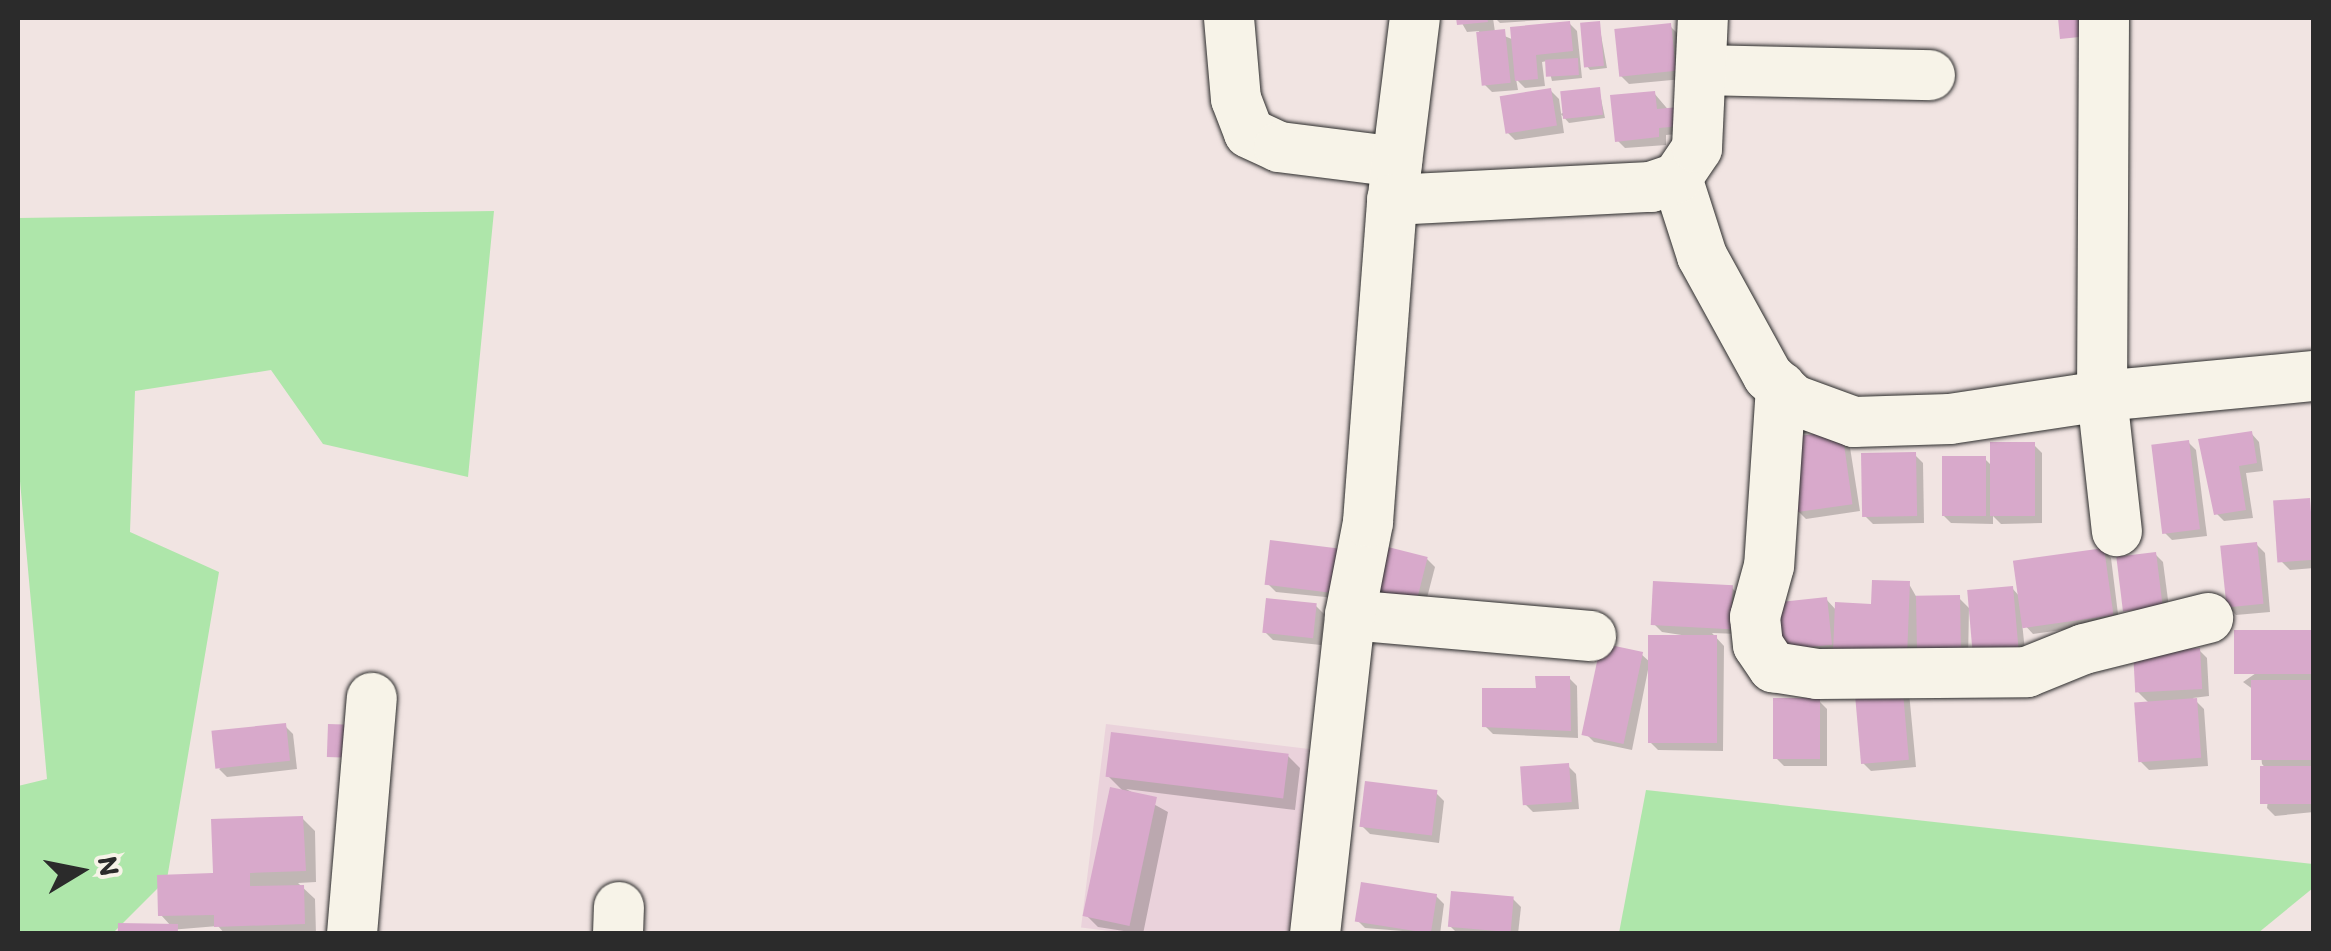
<!DOCTYPE html>
<html>
<head>
<meta charset="utf-8">
<style>
	body { margin:0 }
	#map { position:relative; width:2331px; height:951px; overflow:hidden; background:#f1e4e2; font-family:Itim,sans-serif }
	div>[style] { position:absolute }
	.built>* { inset:0; background:#ead2db; transform-origin:0 0 }
	.green>* { inset:0; background:#aee6aa }
	.shadow>* { inset:0; background:#0003 }
	.building>* { inset:0; background:#d8a9cb; transform-origin:0 0 }
	.roads { filter:drop-shadow(0 0 2px #2b2b2b) drop-shadow(0 0 2px #2b2b2b) }
	.minor>* { height:50px; margin:-25px; padding:0 25px; transform-origin:25px; border-radius:25px; background:#f7f3e8 }
	span { translate:-50% -50%; white-space:nowrap; text-align:center; line-height:1.15; -webkit-text-stroke:9px #f7f3e8; paint-order:stroke }
	.frame { position:absolute; inset:0; border:20px solid #2b2b2b; pointer-events:none }
	.north { position:absolute; left:30px; top:821px; width:100px; height:100px; -webkit-text-stroke:8px #f7f3e8; paint-order:stroke; rotate:80deg; font-size:28px; font-weight:700; line-height:40px; text-align:center; color:#2b2b2b }
	.north::after { content:''; display:block; margin:auto; width:35px; height:45px; background:#2b2b2b; clip-path:polygon(50% 0,100% 100%,50% 72%,0 100%) }
</style>
</head>
<body>
<div id="map">
	<div class="built">
		<div style="left:1106px;top:724px;width:211px;height:205px;rotate:7deg"></div>
	</div>
	<div class="green">
		<div style="clip-path:polygon(494px 211px,468px 477px,323px 444px,271px 370px,135px 391px,130px 532px,219px 572px,167px 879px,113px 933px,18px 933px,18px 786px,47px 779px,18px 459px,18px 218px)"></div>
		<div style="clip-path:polygon(1646px 790px,2313px 864px,2313px 888px,2258px 933px,1619px 933px)"></div>
	</div>
	<div class="shadow">
		<div style="clip-path:polygon(1459px 18px,1493px 18px,1495px 32px,1514px 40px,1569px 23px,1577px 31px,1582px 78px,1552px 81px,1547px 61px,1542px 62px,1545px 86px,1525px 88px,1516px 79px,1518px 90px,1492px 92px,1484px 84px,1479px 31px,1467px 32px)"></div>
		<div style="clip-path:polygon(1495px 18px,1570px 18px,1500px 23px)"></div>
		<div style="clip-path:polygon(1599px 24px,1607px 68px,1590px 70px,1587px 66px)"></div>
		<div style="clip-path:polygon(1670px 26px,1678px 34px,1683px 79px,1629px 84px,1621px 76px)"></div>
		<div style="clip-path:polygon(1599px 89px,1605px 118px,1569px 123px,1561px 114px)"></div>
		<div style="clip-path:polygon(1551px 91px,1559px 99px,1564px 133px,1515px 140px,1507px 132px)"></div>
		<div style="clip-path:polygon(1654px 93px,1688px 133px,1666px 135px,1666px 145px,1625px 148px,1617px 140px)"></div>
		<div style="clip-path:polygon(2251px 433px,2259px 442px,2263px 471px,2246px 473px,2253px 518px,2224px 521px,2216px 513px)"></div>
		<div style="clip-path:polygon(1786px 441px,1849px 441px,1860px 511px,1806px 519px,1798px 511px)"></div>
		<div style="clip-path:polygon(2188px 442px,2196px 450px,2207px 536px,2172px 540px,2164px 532px)"></div>
		<div style="clip-path:polygon(2034px 445px,2042px 453px,2042px 523px,2001px 524px,1993px 516px,1993px 524px,1951px 523px,1943px 515px,1985px 459px,1992px 466px)"></div>
		<div style="clip-path:polygon(1915px 455px,1923px 463px,1924px 523px,1873px 524px,1865px 516px)"></div>
		<div style="clip-path:polygon(2309px 500px,2314px 568px,2290px 570px,2282px 562px)"></div>
		<div style="clip-path:polygon(1272px 543px,1345px 599px,1276px 592px,1268px 584px)"></div>
		<div style="clip-path:polygon(2257px 545px,2265px 553px,2270px 612px,2236px 615px,2228px 607px)"></div>
		<div style="clip-path:polygon(2103px 550px,2111px 558px,2119px 622px,2033px 634px,2022px 622px,2026px 661px,1984px 665px,2012px 588px,2021px 598px)"></div>
		<div style="clip-path:polygon(2155px 554px,2163px 562px,2170px 615px,2134px 620px)"></div>
		<div style="clip-path:polygon(1427px 559px,1435px 567px,1421px 621px,1380px 611px)"></div>
		<div style="clip-path:polygon(1909px 584px,1917px 598px,1959px 598px,1969px 608px,1968px 661px,1919px 638px,1914px 664px,1790px 658px,1826px 599px,1837px 611px,1873px 606px)"></div>
		<div style="clip-path:polygon(1732px 588px,1740px 596px,1738px 634px,1712px 633px,1724px 646px,1723px 751px,1658px 750px,1650px 742px,1648px 670px,1632px 750px,1594px 742px,1586px 734px,1641px 654px,1651px 663px,1701px 638px,1662px 632px,1654px 624px)"></div>
		<div style="clip-path:polygon(1316px 606px,1324px 614px,1321px 645px,1273px 640px,1265px 632px)"></div>
		<div style="clip-path:polygon(2314px 633px,2314px 812px,2275px 816px,2267px 808px,2271px 774px,2262px 764px,2254px 690px,2243px 682px)"></div>
		<div style="clip-path:polygon(2199px 650px,2207px 658px,2209px 696px,2193px 698px,2204px 709px,2208px 766px,2149px 770px,2141px 762px,2150px 704px,2138px 692px)"></div>
		<div style="clip-path:polygon(1569px 678px,1577px 686px,1578px 738px,1493px 734px,1485px 726px)"></div>
		<div style="clip-path:polygon(1856px 688px,1909px 692px,1916px 767px,1871px 771px,1863px 763px)"></div>
		<div style="clip-path:polygon(1819px 701px,1827px 709px,1827px 766px,1784px 766px,1776px 758px)"></div>
		<div style="clip-path:polygon(285px 726px,293px 734px,297px 769px,227px 777px,219px 769px)"></div>
		<div style="clip-path:polygon(1288px 756px,1300px 768px,1295px 810px,1126px 789px,1168px 812px,1143px 934px,1098px 927px,1086px 915px,1125px 793px,1108px 776px)"></div>
		<div style="clip-path:polygon(1568px 766px,1576px 774px,1579px 809px,1533px 812px,1525px 804px)"></div>
		<div style="clip-path:polygon(1436px 793px,1444px 801px,1439px 843px,1370px 834px,1362px 826px)"></div>
		<div style="clip-path:polygon(302px 818px,315px 831px,316px 882px,298px 883px,315px 899px,316px 934px,225px 934px,218px 926px,121px 934px,171px 926px,161px 915px)"></div>
		<div style="clip-path:polygon(1436px 896px,1444px 904px,1440px 934px,1365px 928px,1357px 920px)"></div>
		<div style="clip-path:polygon(1513px 899px,1521px 907px,1518px 934px,1458px 934px,1450px 926px)"></div>
	</div>
	<div class="building">
		<div style="clip-path:polygon(1456px 18px,1487px 18px,1488px 22px,1457px 25px)"></div>
		<div style="clip-path:polygon(2058px 18px,2088px 18px,2089px 36px,2060px 39px)"></div>
		<div style="clip-path:polygon(1570px 21px,1573px 51px,1536px 55px,1538px 79px,1515px 81px,1510px 27px)"></div>
		<div style="left:1600px;top:21px;width:45px;height:20px;rotate:85deg"></div>
		<div style="left:1671px;top:23px;width:48px;height:57px;rotate:84deg"></div>
		<div style="left:1505px;top:29px;width:54px;height:29px;rotate:84deg"></div>
		<div style="left:1578px;top:58px;width:17px;height:33px;rotate:87deg"></div>
		<div style="left:1600px;top:87px;width:28px;height:40px;rotate:84deg"></div>
		<div style="left:1551px;top:88px;width:38px;height:52px;rotate:81deg"></div>
		<div style="clip-path:polygon(1655px 91px,1657px 109px,1679px 107px,1681px 126px,1659px 128px,1659px 137px,1615px 142px,1610px 95px)"></div>
		<div style="left:1842px;top:430px;width:75px;height:59px;rotate:82deg"></div>
		<div style="clip-path:polygon(2252px 431px,2257px 463px,2239px 466px,2246px 510px,2214px 515px,2198px 439px)"></div>
		<div style="left:2189px;top:440px;width:90px;height:38px;rotate:83deg"></div>
		<div style="left:2035px;top:442px;width:74px;height:45px;rotate:90deg"></div>
		<div style="left:1916px;top:452px;width:64px;height:55px;rotate:89deg"></div>
		<div style="left:1942px;top:456px;width:44px;height:60px"></div>
		<div style="left:2310px;top:498px;width:62px;height:37px;rotate:86deg"></div>
		<div style="left:1270px;top:540px;width:73px;height:45px;rotate:7deg"></div>
		<div style="left:2257px;top:542px;width:62px;height:37px;rotate:84deg"></div>
		<div style="left:1384px;top:546px;width:45px;height:60px;rotate:14deg"></div>
		<div style="left:2104px;top:548px;width:68px;height:92px;rotate:82deg"></div>
		<div style="left:2156px;top:552px;width:55px;height:40px;rotate:83deg"></div>
		<div style="clip-path:polygon(1872px 580px,1910px 581px,1907px 657px,1833px 654px,1835px 602px,1871px 604px)"></div>
		<div style="left:1653px;top:581px;width:80px;height:44px;rotate:3deg"></div>
		<div style="left:2013px;top:586px;width:68px;height:46px;rotate:85deg"></div>
		<div style="left:1960px;top:595px;width:59px;height:44px;rotate:89deg"></div>
		<div style="left:1827px;top:597px;width:48px;height:53px;rotate:84deg"></div>
		<div style="left:1266px;top:598px;width:51px;height:35px;rotate:6deg"></div>
		<div style="left:2314px;top:630px;width:44px;height:80px;rotate:90deg"></div>
		<div style="left:1648px;top:635px;width:69px;height:108px"></div>
		<div style="left:1601px;top:643px;width:43px;height:94px;rotate:12deg"></div>
		<div style="left:2200px;top:648px;width:41px;height:67px;rotate:87deg"></div>
		<div style="clip-path:polygon(1535px 676px,1570px 676px,1571px 731px,1482px 727px,1482px 688px,1536px 688px)"></div>
		<div style="left:2314px;top:680px;width:80px;height:63px;rotate:90deg"></div>
		<div style="left:1902px;top:681px;width:79px;height:48px;rotate:85deg"></div>
		<div style="left:1773px;top:698px;width:47px;height:61px"></div>
		<div style="left:2197px;top:698px;width:60px;height:63px;rotate:86deg"></div>
		<div style="left:286px;top:723px;width:38px;height:75px;rotate:84deg"></div>
		<div style="left:328px;top:724px;width:38px;height:33px;rotate:2deg"></div>
		<div style="left:1111px;top:732px;width:179px;height:45px;rotate:7deg"></div>
		<div style="left:1569px;top:763px;width:39px;height:49px;rotate:86deg"></div>
		<div style="left:2314px;top:766px;width:38px;height:54px;rotate:90deg"></div>
		<div style="left:1365px;top:781px;width:73px;height:46px;rotate:7deg"></div>
		<div style="left:1110px;top:787px;width:48px;height:132px;rotate:12deg"></div>
		<div style="clip-path:polygon(303px 816px,306px 871px,250px 873px,250px 886px,304px 885px,305px 924px,214px 927px,214px 915px,158px 916px,157px 875px,213px 873px,211px 819px)"></div>
		<div style="left:1361px;top:882px;width:77px;height:40px;rotate:9deg"></div>
		<div style="left:1451px;top:891px;width:63px;height:36px;rotate:5deg"></div>
		<div style="left:118px;top:923px;width:60px;height:11px;rotate:1deg"></div>
	</div>
	<div class="roads">
		<div class="minor">
			<div style="left:1229px;top:18px;width:81px;rotate:85.1deg"></div>
			<div style="left:1236px;top:99px;width:36px;rotate:69deg"></div>
			<div style="left:1249px;top:133px;width:33px;rotate:25deg"></div>
			<div style="left:1279px;top:147px;width:119px;rotate:7.2deg"></div>
			<div style="left:2104px;top:18px;width:378px;rotate:90.3deg"></div>
			<div style="left:2102px;top:396px;width:136px;rotate:83.7deg"></div>
			<div style="left:1703px;top:70px;width:227px;rotate:1.3deg"></div>
			<div style="left:1677px;top:178px;width:82px;rotate:72.2deg"></div>
			<div style="left:1702px;top:256px;width:137px;rotate:61.2deg"></div>
			<div style="left:1768px;top:376px;width:35px;rotate:43deg"></div>
			<div style="left:1794px;top:400px;width:64px;rotate:20.1deg"></div>
			<div style="left:1854px;top:422px;width:96px;rotate:-1.8deg"></div>
			<div style="left:1950px;top:419px;width:154px;rotate:-8.6deg"></div>
			<div style="left:2102px;top:396px;width:213px;rotate:-5.4deg"></div>
			<div style="left:1393px;top:196px;width:179px;rotate:-83deg"></div>
			<div style="left:1781px;top:387px;width:179px;rotate:93.8deg"></div>
			<div style="left:1769px;top:566px;width:53px;rotate:105.4deg"></div>
			<div style="left:1755px;top:617px;width:28px;rotate:84deg"></div>
			<div style="left:1758px;top:645px;width:27px;rotate:56deg"></div>
			<div style="left:1773px;top:667px;width:45px;rotate:9deg"></div>
			<div style="left:1817px;top:674px;width:210px;rotate:-0.5deg"></div>
			<div style="left:2027px;top:672px;width:61px;rotate:-22deg"></div>
			<div style="left:2084px;top:649px;width:128px;rotate:-14deg"></div>
			<div style="left:1350px;top:615px;width:242px;rotate:5deg"></div>
			<div style="left:352px;top:934px;width:237px;rotate:-85.2deg"></div>
			<div style="left:618px;top:934px;width:27px;rotate:-88deg"></div>
			<div style="left:1315px;top:934px;width:321px;rotate:-83.7deg"></div>
			<div style="left:1350px;top:615px;width:95px;rotate:-79deg"></div>
			<div style="left:1368px;top:522px;width:323px;rotate:-85.7deg"></div>
			<div style="left:1392px;top:200px;width:259px;rotate:-2.9deg"></div>
			<div style="left:1651px;top:187px;width:28px;rotate:-19deg"></div>
			<div style="left:1677px;top:178px;width:36px;rotate:-56deg"></div>
			<div style="left:1697px;top:148px;width:130px;rotate:-87.4deg"></div>
		</div>
	</div>
	<div class="frame"></div>
	<div class="north">N</div>
</div>
</body>
</html>
